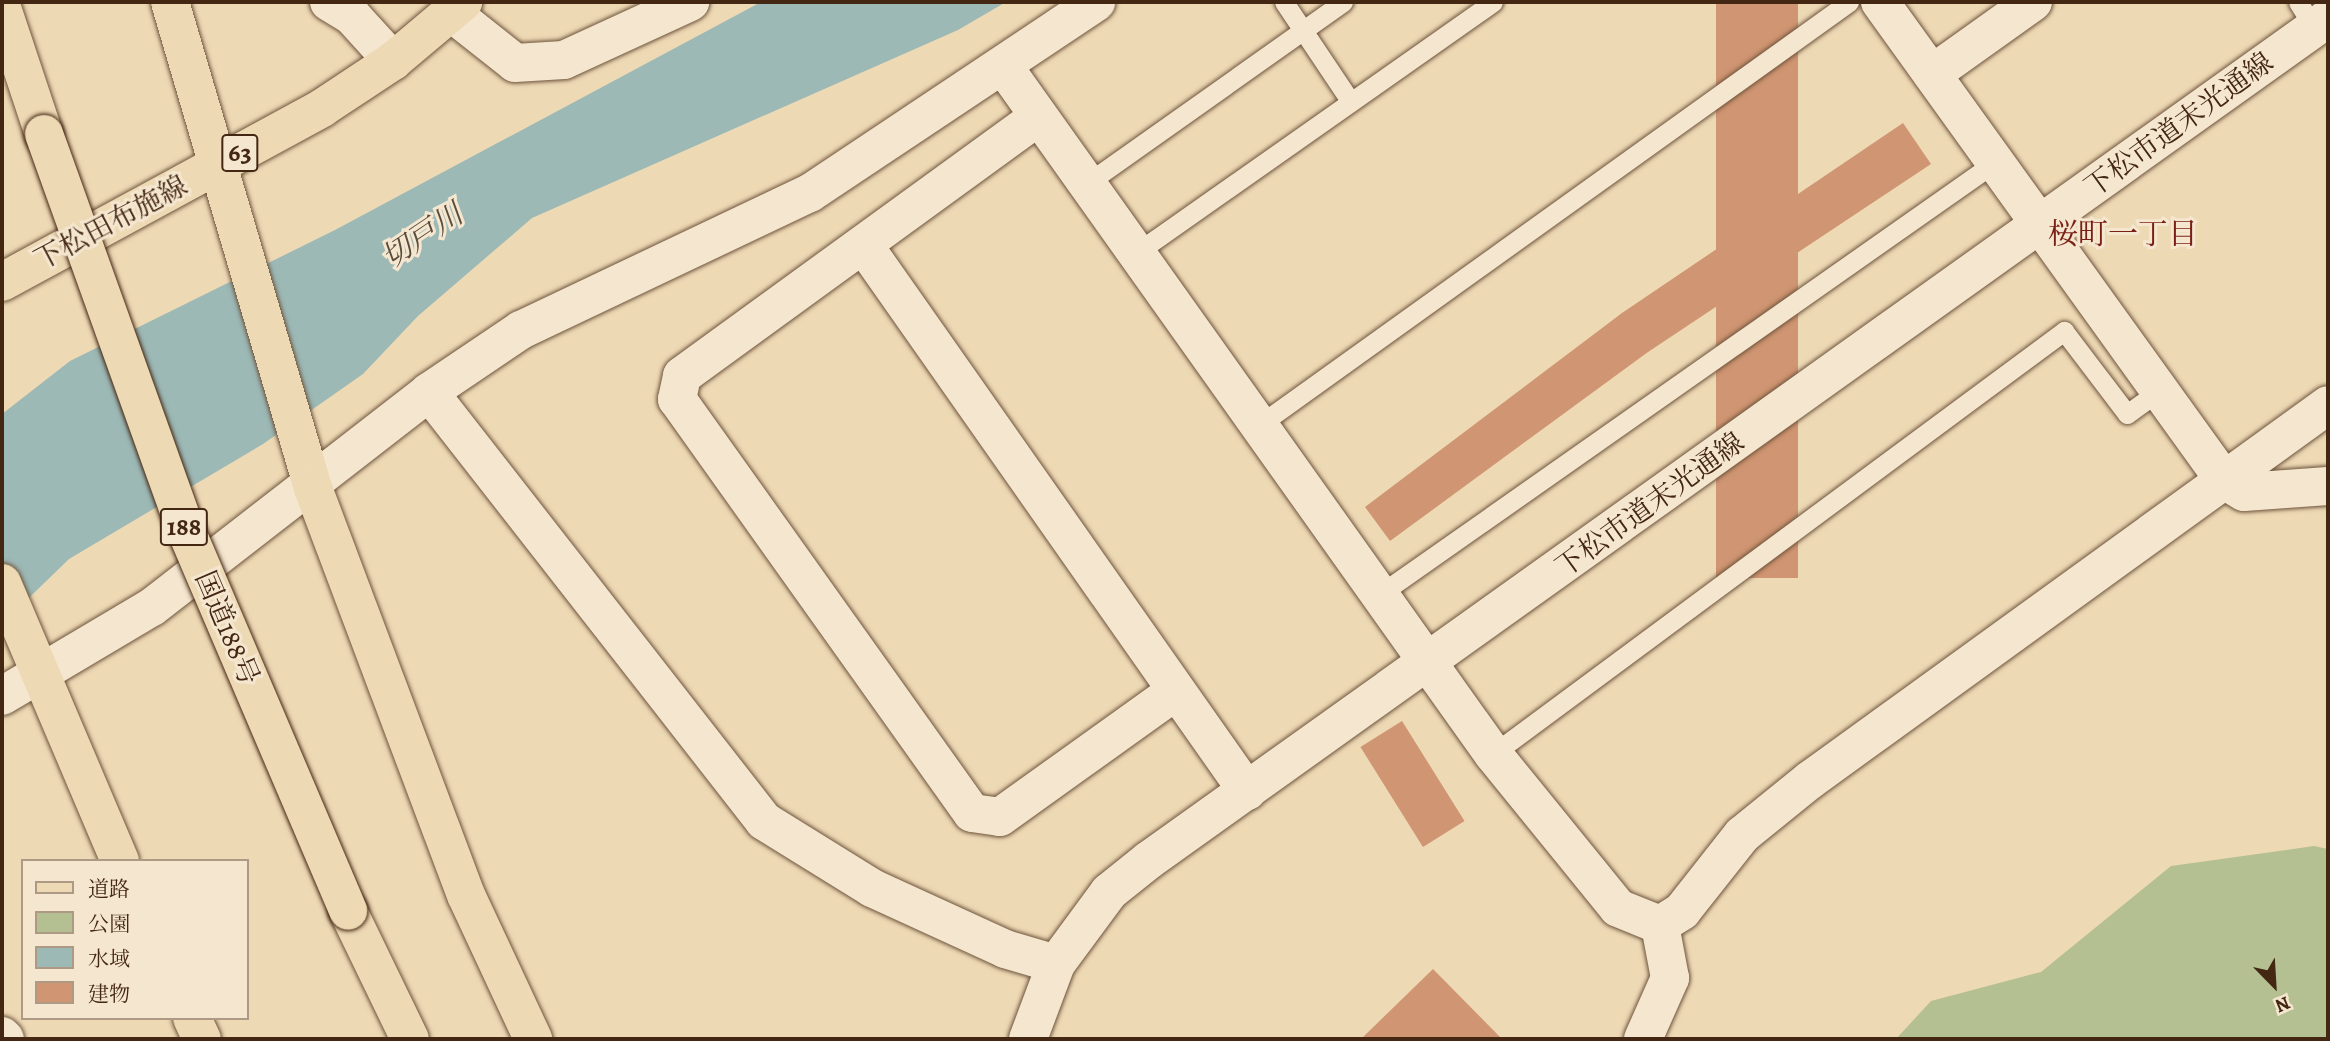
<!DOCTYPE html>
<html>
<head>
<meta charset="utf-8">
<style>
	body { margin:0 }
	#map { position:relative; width:2330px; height:1041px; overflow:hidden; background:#eed9b5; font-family:Alegreya,"Noto Serif JP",serif }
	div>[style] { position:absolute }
	.green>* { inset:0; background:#b4c091 }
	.water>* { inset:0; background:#9cb9b6 }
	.building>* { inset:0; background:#d09572; transform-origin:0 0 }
	.roads { filter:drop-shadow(0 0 2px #6e543c) drop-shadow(0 0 2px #6e543c) }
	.service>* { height:19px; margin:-9.5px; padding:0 9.5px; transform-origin:9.5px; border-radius:9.5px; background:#f4e6cf }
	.minor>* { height:38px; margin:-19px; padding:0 19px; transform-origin:19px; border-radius:19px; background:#f4e6cf }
	.tertiary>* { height:38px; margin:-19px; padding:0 19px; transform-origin:19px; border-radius:19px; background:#f4e6cf }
	.primary>* { height:38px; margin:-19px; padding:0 19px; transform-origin:19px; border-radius:19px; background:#eed9b5 }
	.trunk>* { height:38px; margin:-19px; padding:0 19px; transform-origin:19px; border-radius:19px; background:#eed9b5 }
	.bridges { filter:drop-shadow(0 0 2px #442713) drop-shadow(0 0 2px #442713) }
	.trunk-bridge>* { height:38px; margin:-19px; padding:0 19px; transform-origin:19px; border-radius:19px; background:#eed9b5 }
	span { translate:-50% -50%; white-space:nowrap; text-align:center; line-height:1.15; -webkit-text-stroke:6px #f4e6cf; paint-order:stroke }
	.shield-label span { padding:2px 5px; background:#f4e6cf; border:2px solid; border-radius:5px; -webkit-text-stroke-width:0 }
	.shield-label { font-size:26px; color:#442713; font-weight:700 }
	.street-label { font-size:28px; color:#442713 }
	.neighbourhood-label { font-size:30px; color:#7a1f14 }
	.water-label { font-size:30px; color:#5a4c3c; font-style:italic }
	.frame { position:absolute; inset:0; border:4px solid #442713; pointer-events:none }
	.legend { position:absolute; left:21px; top:859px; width:228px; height:161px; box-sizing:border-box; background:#f4e6cf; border:2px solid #ae9a84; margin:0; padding:9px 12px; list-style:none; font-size:21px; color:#442713 }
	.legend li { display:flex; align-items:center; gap:14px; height:35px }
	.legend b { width:35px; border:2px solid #ae9a84 }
	.north { position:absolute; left:2239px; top:950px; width:70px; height:70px; -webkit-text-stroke:5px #f4e6cf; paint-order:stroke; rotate:156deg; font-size:19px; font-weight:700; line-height:28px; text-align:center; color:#442713 }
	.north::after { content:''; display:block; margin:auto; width:24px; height:32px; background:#442713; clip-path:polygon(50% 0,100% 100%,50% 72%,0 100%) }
</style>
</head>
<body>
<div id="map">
	<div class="green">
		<div style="clip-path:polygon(2314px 846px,2328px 849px,2328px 1039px,1896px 1039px,1931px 1001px,2041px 972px,2171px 866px)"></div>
	</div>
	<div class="water">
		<div style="clip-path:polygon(761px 2px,1006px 2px,958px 30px,532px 218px,418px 316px,363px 374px,263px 444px,69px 559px,2px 624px,2px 414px,70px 361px,335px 230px)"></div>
	</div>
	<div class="building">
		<div style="left:1716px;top:2px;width:82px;height:576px"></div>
		<div style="clip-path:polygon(1903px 123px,1931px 164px,1648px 352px,1390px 541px,1365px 507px,1622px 313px)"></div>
		<div style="left:1402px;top:721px;width:118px;height:49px;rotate:58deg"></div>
		<div style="clip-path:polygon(1433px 969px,1502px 1039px,1361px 1039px)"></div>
	</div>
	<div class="roads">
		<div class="service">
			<div style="left:1284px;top:2px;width:120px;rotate:56.2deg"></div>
			<div style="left:2298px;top:2px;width:31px;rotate:58deg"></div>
			<div style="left:1086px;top:184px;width:315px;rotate:-35.3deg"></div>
			<div style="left:1136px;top:253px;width:436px;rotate:-35.1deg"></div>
			<div style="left:1259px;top:425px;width:726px;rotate:-35.64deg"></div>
			<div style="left:1380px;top:594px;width:750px;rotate:-35.07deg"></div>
			<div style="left:1493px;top:754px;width:711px;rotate:-36.53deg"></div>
			<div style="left:2064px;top:331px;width:104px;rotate:52.8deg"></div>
			<div style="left:2127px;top:414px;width:36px;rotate:-36deg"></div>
		</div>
		<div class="minor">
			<div style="left:329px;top:2px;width:27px;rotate:31deg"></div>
			<div style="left:352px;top:16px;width:61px;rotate:47.7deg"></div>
			<div style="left:1880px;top:2px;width:589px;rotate:54.26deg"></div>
			<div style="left:2224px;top:480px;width:23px;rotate:31deg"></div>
			<div style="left:2244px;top:492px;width:84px;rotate:-4.1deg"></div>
			<div style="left:452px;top:13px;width:80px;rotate:38.4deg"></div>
			<div style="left:515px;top:63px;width:49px;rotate:-3.5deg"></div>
			<div style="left:564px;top:60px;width:139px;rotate:-24.7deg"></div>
			<div style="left:1004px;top:67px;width:843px;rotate:54.56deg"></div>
			<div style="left:1493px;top:754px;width:198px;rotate:50.9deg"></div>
			<div style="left:1618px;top:908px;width:45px;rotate:22deg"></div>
			<div style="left:1932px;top:74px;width:124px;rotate:-35.5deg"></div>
			<div style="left:1038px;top:117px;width:440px;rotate:144deg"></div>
			<div style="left:682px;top:376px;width:24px;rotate:102deg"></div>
			<div style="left:677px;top:399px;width:508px;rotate:54.53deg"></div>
			<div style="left:972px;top:813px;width:28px;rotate:8deg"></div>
			<div style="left:1000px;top:817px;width:216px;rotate:-35.6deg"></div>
			<div style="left:865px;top:247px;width:665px;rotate:54.92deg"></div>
			<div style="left:429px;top:392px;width:544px;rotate:52.01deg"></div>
			<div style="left:764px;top:821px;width:127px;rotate:31.8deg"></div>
			<div style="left:872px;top:888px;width:146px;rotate:24.6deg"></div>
			<div style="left:1005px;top:949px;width:53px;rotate:16.4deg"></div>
			<div style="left:2px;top:696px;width:174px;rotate:-30.7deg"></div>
			<div style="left:152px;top:607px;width:351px;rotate:-37.8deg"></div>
			<div style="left:429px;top:392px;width:111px;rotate:-34deg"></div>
			<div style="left:521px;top:330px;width:320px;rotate:-25.4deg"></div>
			<div style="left:810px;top:193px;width:344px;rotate:-33.7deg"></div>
			<div style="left:1660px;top:925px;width:26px;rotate:-32deg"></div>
			<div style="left:1682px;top:911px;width:97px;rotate:-51.7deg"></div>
			<div style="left:1742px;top:835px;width:87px;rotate:-39deg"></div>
			<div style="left:1810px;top:780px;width:639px;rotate:-35.9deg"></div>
			<div style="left:1028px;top:1039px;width:80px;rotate:-69.5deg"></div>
			<div style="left:1056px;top:964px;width:89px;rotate:-53.6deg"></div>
			<div style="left:1109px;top:892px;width:51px;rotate:-38.7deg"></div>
			<div style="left:1149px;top:860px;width:1449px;rotate:-35.53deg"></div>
			<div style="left:1643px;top:1039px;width:67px;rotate:-66.1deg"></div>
			<div style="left:1670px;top:978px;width:54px;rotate:-100.7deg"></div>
		</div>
		<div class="tertiary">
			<div style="left:2px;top:1036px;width:4px;rotate:45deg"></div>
		</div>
		<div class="primary">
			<div style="left:2px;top:282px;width:364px;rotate:-28.5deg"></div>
			<div style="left:322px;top:108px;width:85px;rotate:-33.5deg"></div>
			<div style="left:393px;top:61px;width:92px;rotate:-40.1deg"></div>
		</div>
		<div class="trunk">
			<div style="left:170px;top:2px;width:507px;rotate:73.6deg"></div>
			<div style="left:313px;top:488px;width:435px;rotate:69.4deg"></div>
			<div style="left:466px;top:895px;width:159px;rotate:65deg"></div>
			<div style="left:2px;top:8px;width:133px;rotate:71.6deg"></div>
			<div style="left:2px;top:583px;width:302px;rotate:67deg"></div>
			<div style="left:348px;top:911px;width:142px;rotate:64.2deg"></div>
			<div style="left:192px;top:1018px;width:23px;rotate:65deg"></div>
		</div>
	</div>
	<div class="bridges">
		<div class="trunk-bridge">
			<div style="left:44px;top:134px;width:418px;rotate:70.3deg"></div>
			<div style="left:185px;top:528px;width:416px;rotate:66.9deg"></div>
		</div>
	</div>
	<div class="shield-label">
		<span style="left:240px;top:153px">63</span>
		<span style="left:184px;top:527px">188</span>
	</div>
	<div class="street-label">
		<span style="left:2179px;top:125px;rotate:-36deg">下松市道末光通線</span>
		<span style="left:111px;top:223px;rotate:-28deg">下松田布施線</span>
		<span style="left:1650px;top:505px;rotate:-36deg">下松市道末光通線</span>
		<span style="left:227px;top:628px;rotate:67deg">国道188号</span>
	</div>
	<div class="neighbourhood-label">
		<span style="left:2123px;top:234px">桜町一丁目</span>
	</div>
	<div class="water-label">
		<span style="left:422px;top:236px;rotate:-34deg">切戸川</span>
	</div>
	<div class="frame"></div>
	<ul class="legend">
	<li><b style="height:9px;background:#eed9b5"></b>道路</li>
	<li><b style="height:19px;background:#b4c091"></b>公園</li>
	<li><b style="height:19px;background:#9cb9b6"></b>水域</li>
	<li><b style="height:19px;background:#d09572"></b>建物</li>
	</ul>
	<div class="north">N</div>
</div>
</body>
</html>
